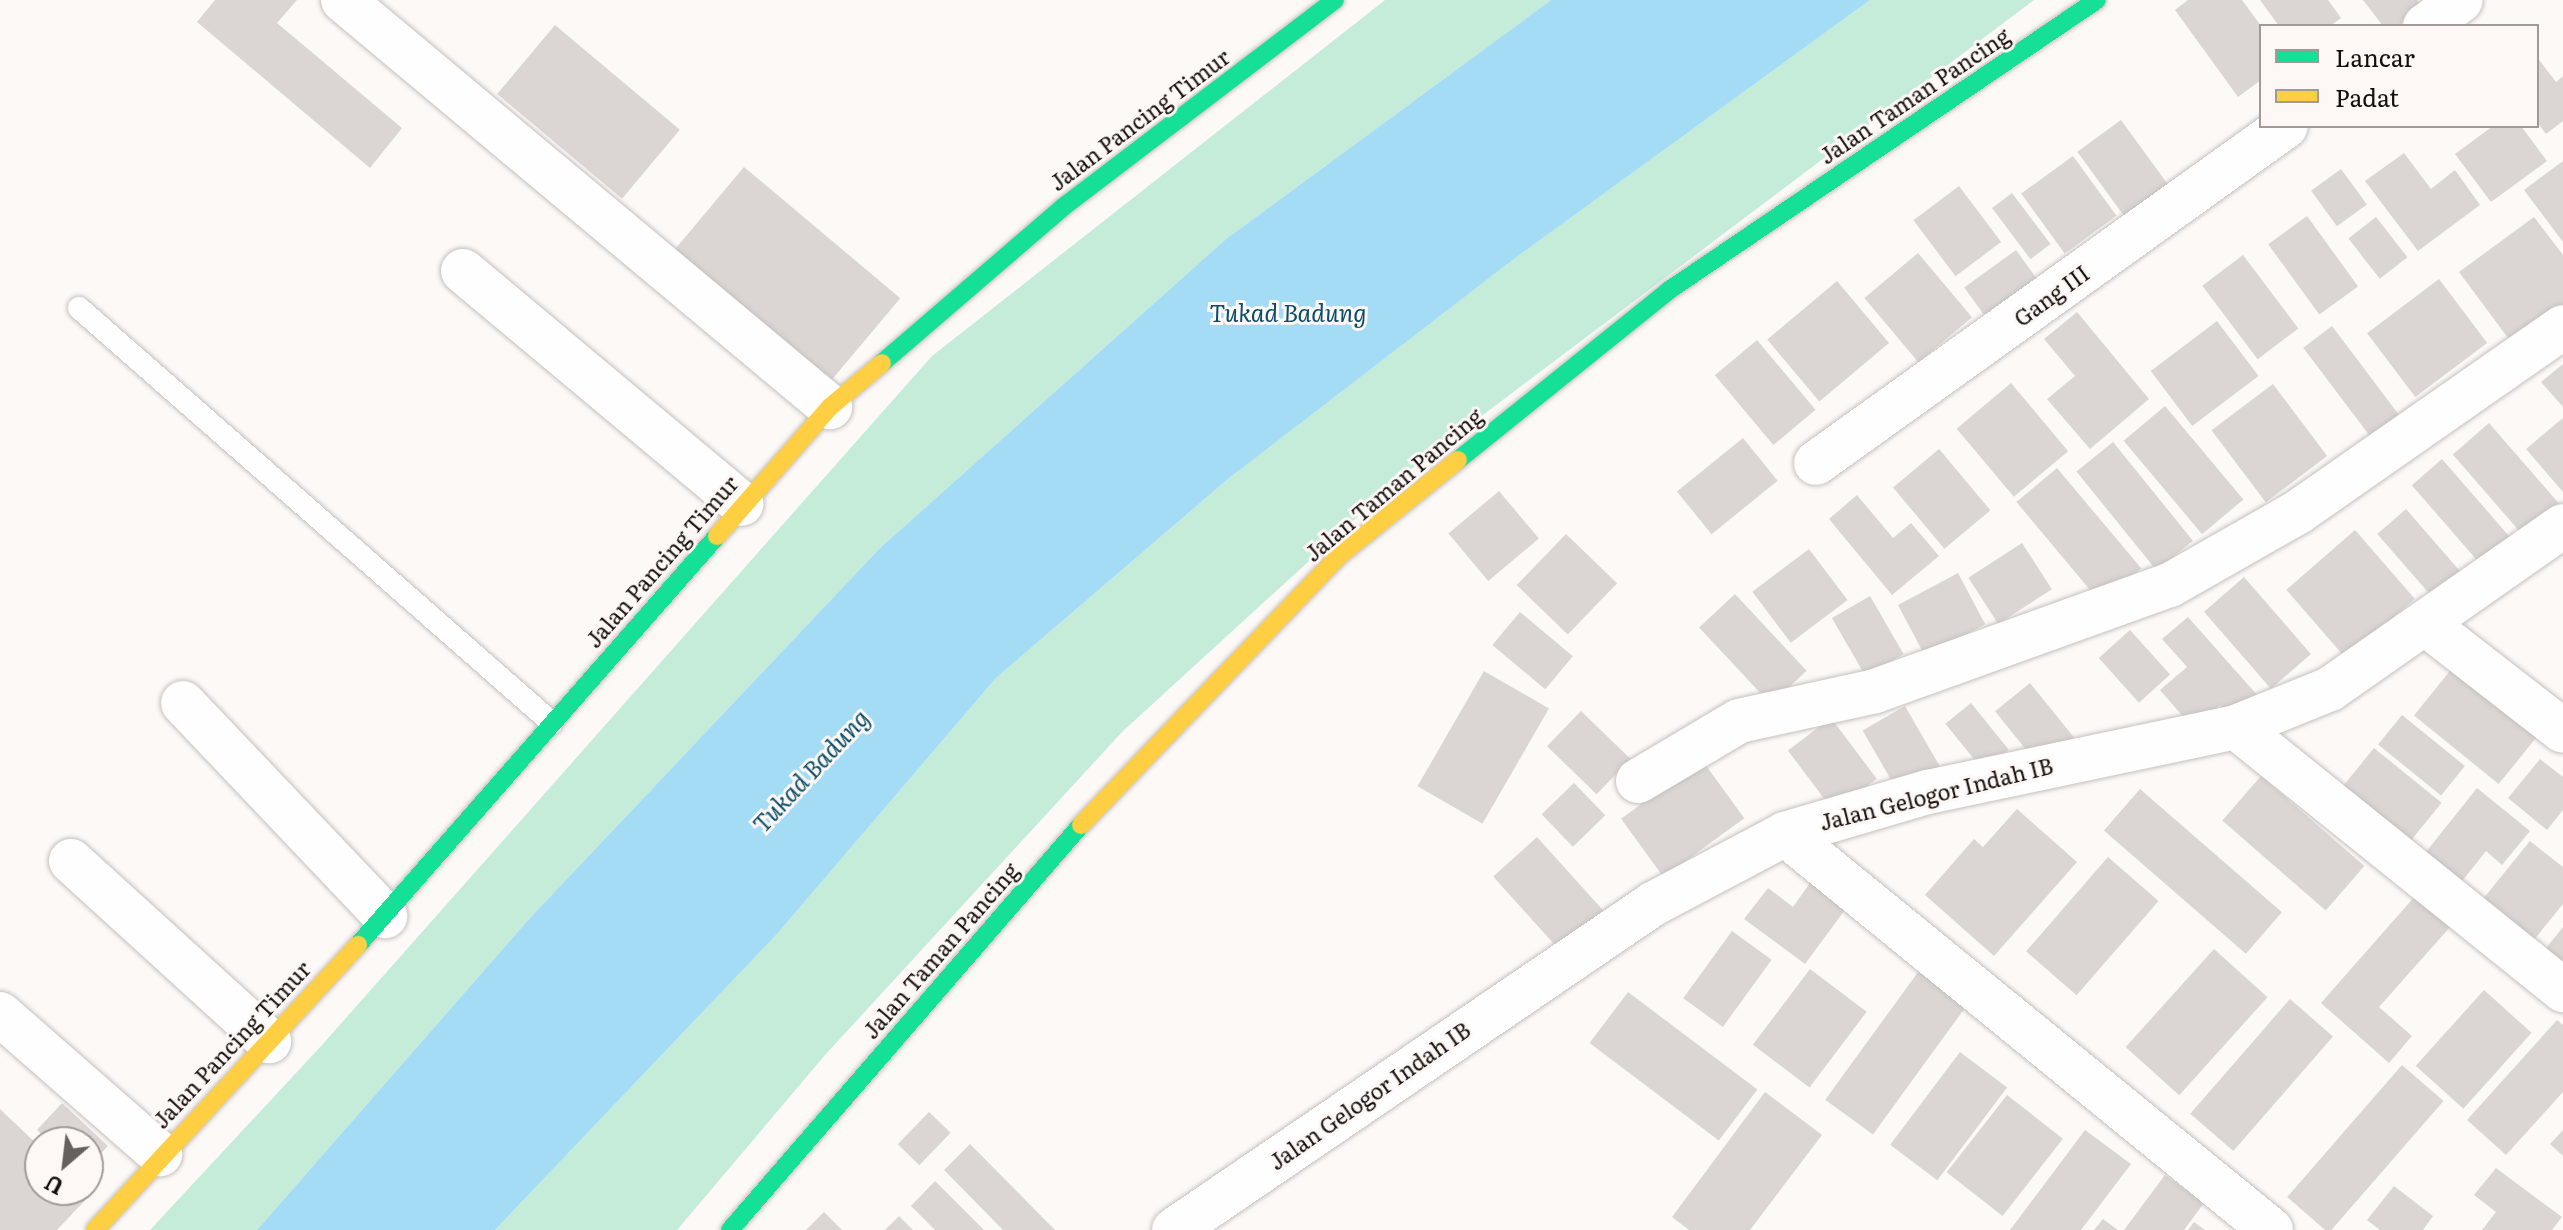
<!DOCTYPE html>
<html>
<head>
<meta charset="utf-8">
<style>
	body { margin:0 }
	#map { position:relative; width:2563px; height:1230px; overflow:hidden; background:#fcf9f7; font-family:Literata,serif }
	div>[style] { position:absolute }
	.green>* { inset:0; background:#c4ecd9 }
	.water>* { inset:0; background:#a4dcf6 }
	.building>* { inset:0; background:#dbd6d3; transform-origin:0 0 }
	.roads { filter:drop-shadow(0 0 2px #c6c0bd) drop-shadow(0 0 2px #c6c0bd) }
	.lane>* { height:22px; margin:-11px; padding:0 11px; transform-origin:11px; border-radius:11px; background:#fffefe }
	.street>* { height:44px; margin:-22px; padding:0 22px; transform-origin:22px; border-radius:22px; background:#fffefe }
	.fast>* { height:18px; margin:-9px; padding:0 9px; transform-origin:9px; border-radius:9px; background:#16e098 }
	.slow>* { height:18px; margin:-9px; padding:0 9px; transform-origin:9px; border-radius:9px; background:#ffcf43 }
	span { translate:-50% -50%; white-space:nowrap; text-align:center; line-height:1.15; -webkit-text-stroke:6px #fdf8f6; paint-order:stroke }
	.street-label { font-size:22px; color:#160f0b }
	.water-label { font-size:24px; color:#094d67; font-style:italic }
	.legend { position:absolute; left:2259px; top:24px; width:280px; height:104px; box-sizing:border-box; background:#fdf8f6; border:2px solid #a19b98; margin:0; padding:10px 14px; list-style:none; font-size:24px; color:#160f0b }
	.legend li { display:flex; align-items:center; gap:16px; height:40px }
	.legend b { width:40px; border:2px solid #a19b98 }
	.north { position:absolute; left:24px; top:1126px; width:80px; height:80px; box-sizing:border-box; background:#fdf8f6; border:2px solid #a19b98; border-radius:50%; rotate:208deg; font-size:22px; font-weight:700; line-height:32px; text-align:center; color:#160f0b }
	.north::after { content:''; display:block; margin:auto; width:28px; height:36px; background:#66615e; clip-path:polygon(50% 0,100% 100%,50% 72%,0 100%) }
</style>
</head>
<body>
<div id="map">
	<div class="green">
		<div style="clip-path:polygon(1385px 0,1551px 0,1226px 239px,880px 548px,529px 919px,257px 1230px,150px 1230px,322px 1045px,932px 356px)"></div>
		<div style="clip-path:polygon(1870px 0,2034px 0,1402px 476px,1122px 732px,825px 1055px,677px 1230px,495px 1230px,777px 934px,996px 678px,1228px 479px,1514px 259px)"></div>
	</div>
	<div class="water">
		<div style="clip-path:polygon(1551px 0,1870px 0,1514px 259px,1228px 479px,996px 678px,777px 934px,495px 1230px,257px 1230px,529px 919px,880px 548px,1226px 239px)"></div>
	</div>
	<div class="building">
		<div style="clip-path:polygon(215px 0,297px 0,277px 23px,402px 128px,370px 168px,197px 22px)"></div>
		<div style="clip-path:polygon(2188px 0,2242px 0,2261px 26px,2261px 80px,2238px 97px,2175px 10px)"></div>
		<div style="clip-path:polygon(2260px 0,2328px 0,2341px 18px,2330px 26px,2279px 26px)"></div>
		<div style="clip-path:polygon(2363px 0,2417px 0,2423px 8px,2398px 26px,2383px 26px)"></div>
		<div style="left:555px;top:25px;width:163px;height:90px;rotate:40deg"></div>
		<div style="clip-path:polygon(2537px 57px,2556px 82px,2563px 76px,2563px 121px,2546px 134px,2537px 122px)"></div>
		<div style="left:2121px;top:120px;width:81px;height:54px;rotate:54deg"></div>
		<div style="clip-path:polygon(2493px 126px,2521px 126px,2547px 161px,2491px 202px,2455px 154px)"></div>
		<div style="clip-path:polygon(2404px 153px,2431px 189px,2455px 170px,2480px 205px,2418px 251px,2365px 181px)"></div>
		<div style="left:2073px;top:156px;width:74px;height:64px;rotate:54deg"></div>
		<div style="clip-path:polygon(2563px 161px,2563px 242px,2524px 190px)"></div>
		<div style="left:744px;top:167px;width:204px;height:111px;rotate:40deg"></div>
		<div style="left:2341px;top:169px;width:44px;height:37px;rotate:54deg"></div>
		<div style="left:1959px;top:186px;width:70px;height:57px;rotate:53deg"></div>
		<div style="left:2012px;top:193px;width:64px;height:25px;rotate:53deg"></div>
		<div style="left:2307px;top:216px;width:87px;height:48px;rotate:54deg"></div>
		<div style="left:2376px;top:217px;width:51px;height:35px;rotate:52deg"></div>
		<div style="clip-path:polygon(2534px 217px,2563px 255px,2563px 304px,2511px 342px,2459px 272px)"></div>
		<div style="left:2016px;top:250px;width:37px;height:64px;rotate:54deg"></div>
		<div style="left:1918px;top:253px;width:84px;height:70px;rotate:50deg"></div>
		<div style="left:2243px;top:255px;width:92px;height:51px;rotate:53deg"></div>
		<div style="left:2439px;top:279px;width:80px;height:90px;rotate:53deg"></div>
		<div style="left:1837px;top:281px;width:81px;height:91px;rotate:50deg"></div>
		<div style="clip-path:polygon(2077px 312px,2149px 399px,2090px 449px,2047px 399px,2075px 376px,2044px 339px)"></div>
		<div style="left:2217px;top:321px;width:69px;height:83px;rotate:53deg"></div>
		<div style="left:2332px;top:326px;width:122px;height:36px;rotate:53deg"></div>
		<div style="left:1757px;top:340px;width:91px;height:55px;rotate:50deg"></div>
		<div style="clip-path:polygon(2563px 364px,2563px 407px,2541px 382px)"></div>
		<div style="left:2011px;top:383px;width:89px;height:71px;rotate:50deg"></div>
		<div style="left:2273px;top:384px;width:90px;height:77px;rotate:53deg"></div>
		<div style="left:2165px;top:406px;width:122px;height:54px;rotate:50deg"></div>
		<div style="clip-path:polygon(2563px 418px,2563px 492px,2526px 449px)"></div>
		<div style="left:2489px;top:423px;width:109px;height:48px;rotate:49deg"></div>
		<div style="left:1743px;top:438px;width:55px;height:85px;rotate:51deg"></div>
		<div style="left:2113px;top:442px;width:127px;height:47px;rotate:51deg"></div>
		<div style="left:1939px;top:449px;width:80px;height:60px;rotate:50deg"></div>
		<div style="left:2442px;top:459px;width:110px;height:40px;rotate:49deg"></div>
		<div style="left:2057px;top:468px;width:131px;height:53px;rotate:50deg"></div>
		<div style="left:1499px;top:491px;width:62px;height:66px;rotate:50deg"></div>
		<div style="clip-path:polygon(1857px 495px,1893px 538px,1911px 523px,1939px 556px,1892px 595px,1829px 519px)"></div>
		<div style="left:2406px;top:509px;width:94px;height:38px;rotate:49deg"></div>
		<div style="left:2355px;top:530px;width:91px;height:91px;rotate:49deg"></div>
		<div style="left:1566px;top:534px;width:71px;height:71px;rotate:44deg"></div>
		<div style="left:2022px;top:543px;width:55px;height:64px;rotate:57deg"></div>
		<div style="left:1809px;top:549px;width:64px;height:71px;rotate:53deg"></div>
		<div style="left:1958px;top:573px;width:58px;height:68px;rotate:62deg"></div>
		<div style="left:2244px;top:577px;width:102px;height:53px;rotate:49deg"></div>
		<div style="left:1735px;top:594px;width:105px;height:49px;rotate:47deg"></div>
		<div style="left:1870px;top:596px;width:67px;height:44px;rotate:60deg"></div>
		<div style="left:1520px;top:612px;width:69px;height:43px;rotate:40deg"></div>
		<div style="clip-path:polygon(2188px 617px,2258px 696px,2231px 719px,2220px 705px,2193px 728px,2160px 690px,2187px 667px,2162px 639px)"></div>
		<div style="left:2130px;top:630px;width:60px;height:42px;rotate:48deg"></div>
		<div style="left:2458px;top:661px;width:109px;height:70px;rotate:39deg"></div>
		<div style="left:1484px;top:671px;width:75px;height:133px;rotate:30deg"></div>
		<div style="left:2030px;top:683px;width:70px;height:45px;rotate:51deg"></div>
		<div style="left:1971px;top:703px;width:60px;height:33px;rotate:51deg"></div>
		<div style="left:1905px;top:706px;width:73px;height:49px;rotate:60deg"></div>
		<div style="left:1581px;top:711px;width:69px;height:49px;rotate:44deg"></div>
		<div style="left:2402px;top:715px;width:81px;height:38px;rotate:39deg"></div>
		<div style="left:1831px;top:718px;width:76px;height:54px;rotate:53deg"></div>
		<div style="left:2374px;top:748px;width:87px;height:50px;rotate:39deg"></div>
		<div style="clip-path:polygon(2540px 759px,2563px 777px,2563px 810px,2547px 830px,2508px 798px)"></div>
		<div style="left:1702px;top:760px;width:72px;height:100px;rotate:54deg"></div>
		<div style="left:2261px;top:776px;width:137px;height:59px;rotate:41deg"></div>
		<div style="left:1574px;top:783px;width:45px;height:45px;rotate:46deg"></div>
		<div style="clip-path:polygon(2477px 788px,2530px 831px,2502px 865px,2486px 851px,2459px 885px,2422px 857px)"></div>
		<div style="left:2140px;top:789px;width:188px;height:55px;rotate:41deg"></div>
		<div style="clip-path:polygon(2017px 809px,2077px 862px,1994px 956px,1925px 895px,1974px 839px,1983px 847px)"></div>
		<div style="left:1537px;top:837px;width:100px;height:59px;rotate:48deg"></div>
		<div style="clip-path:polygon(2530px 841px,2563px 867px,2563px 904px,2533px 941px,2483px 899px)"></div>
		<div style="left:2108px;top:857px;width:67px;height:125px;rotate:41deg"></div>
		<div style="clip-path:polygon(1815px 876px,1850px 903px,1805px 964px,1744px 919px,1768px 888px,1793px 907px)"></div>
		<div style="clip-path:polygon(2416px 895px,2451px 926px,2379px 1007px,2412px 1036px,2389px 1063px,2321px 1003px)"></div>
		<div style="clip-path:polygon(2563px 927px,2563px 971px,2542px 953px)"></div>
		<div style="left:1732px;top:931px;width:49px;height:83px;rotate:36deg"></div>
		<div style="left:2214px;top:949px;width:72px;height:132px;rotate:42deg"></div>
		<div style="left:1921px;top:968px;width:59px;height:163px;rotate:36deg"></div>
		<div style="left:1810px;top:969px;width:71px;height:95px;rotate:37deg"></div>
		<div style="left:2484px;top:990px;width:64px;height:102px;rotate:42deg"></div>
		<div style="left:1628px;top:992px;width:162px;height:64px;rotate:37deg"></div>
		<div style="left:2290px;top:999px;width:57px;height:152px;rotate:41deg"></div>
		<div style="clip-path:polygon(2557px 1020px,2563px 1025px,2563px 1092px,2506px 1155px,2467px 1120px)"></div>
		<div style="left:1960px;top:1052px;width:59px;height:116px;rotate:37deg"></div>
		<div style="left:2402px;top:1065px;width:55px;height:175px;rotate:41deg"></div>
		<div style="clip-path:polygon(1765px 1092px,1822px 1135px,1750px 1230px,1689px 1230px,1672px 1217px)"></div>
		<div style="left:2007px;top:1095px;width:71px;height:98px;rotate:38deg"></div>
		<div style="clip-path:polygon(62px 1103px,108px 1146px,88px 1167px,88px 1142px,50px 1142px,37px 1130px)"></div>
		<div style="clip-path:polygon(0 1109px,40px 1147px,40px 1190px,91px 1194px,57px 1230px,0 1230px)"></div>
		<div style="left:929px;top:1112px;width:30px;height:45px;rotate:44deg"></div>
		<div style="clip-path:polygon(2085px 1130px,2131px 1164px,2081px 1230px,2010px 1230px)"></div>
		<div style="clip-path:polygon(2563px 1130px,2563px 1156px,2550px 1144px)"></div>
		<div style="clip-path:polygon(970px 1144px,1055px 1230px,1003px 1230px,944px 1170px)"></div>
		<div style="clip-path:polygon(2496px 1168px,2562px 1217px,2552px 1230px,2482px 1230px,2496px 1212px,2474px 1195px)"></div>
		<div style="clip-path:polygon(2165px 1175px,2204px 1203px,2184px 1230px,2124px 1230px)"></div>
		<div style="clip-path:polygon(935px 1181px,984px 1230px,935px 1230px,911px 1206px)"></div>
		<div style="clip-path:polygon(2394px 1186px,2433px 1216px,2423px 1230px,2380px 1230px,2367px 1220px)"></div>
		<div style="clip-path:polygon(824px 1212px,842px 1230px,806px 1230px)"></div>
		<div style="clip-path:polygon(899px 1216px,913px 1230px,885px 1230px)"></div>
		<div style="clip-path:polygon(2103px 1219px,2118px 1230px,2094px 1230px)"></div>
		<div style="clip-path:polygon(2194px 1222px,2205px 1230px,2188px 1230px)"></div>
	</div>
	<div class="roads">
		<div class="lane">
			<div style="left:79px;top:308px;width:629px;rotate:41.26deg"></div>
		</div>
		<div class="street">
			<div style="left:343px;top:0;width:635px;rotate:39.89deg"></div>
			<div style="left:2425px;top:26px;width:44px;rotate:-35.8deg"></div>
			<div style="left:463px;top:271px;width:363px;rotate:39.9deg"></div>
			<div style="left:1816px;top:463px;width:578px;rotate:-35.64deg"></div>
			<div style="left:2427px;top:625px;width:172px;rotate:37.9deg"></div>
			<div style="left:183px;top:703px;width:294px;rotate:46.5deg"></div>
			<div style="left:2236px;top:727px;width:420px;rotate:38.8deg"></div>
			<div style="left:1638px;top:781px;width:117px;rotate:-30.7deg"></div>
			<div style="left:1739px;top:721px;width:139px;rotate:-12.4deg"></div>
			<div style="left:1875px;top:691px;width:313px;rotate:-19.8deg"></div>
			<div style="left:2170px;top:585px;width:147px;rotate:-29.7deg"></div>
			<div style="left:2298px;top:512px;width:323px;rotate:-34.9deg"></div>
			<div style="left:1785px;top:834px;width:627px;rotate:39.17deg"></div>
			<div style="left:71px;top:861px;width:268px;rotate:42.3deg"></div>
			<div style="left:0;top:1014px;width:213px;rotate:41.2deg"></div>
			<div style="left:1174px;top:1230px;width:579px;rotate:-34.24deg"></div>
			<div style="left:1653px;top:904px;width:149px;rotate:-27.9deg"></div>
			<div style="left:1785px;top:834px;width:149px;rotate:-16.4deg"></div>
			<div style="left:1928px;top:792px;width:315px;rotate:-11.9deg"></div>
			<div style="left:2236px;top:727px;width:101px;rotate:-22deg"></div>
			<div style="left:2330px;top:689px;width:284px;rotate:-35deg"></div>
		</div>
		<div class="fast">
			<div style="left:882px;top:363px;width:238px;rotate:-40.7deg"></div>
			<div style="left:1062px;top:208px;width:343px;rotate:-37.3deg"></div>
			<div style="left:1458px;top:460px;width:270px;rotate:-38.8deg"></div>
			<div style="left:1668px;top:291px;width:518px;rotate:-34.15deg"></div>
			<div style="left:358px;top:945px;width:544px;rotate:-48.72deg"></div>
			<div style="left:730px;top:1230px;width:536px;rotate:-49.09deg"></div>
		</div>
		<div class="slow">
			<div style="left:717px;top:536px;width:171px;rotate:-48.8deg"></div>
			<div style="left:830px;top:407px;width:68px;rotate:-40.2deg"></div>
			<div style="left:1081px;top:825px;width:376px;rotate:-46.2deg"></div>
			<div style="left:1341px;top:554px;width:150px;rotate:-38.8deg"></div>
			<div style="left:95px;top:1230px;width:388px;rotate:-47.3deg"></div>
		</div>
	</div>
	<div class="street-label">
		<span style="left:1914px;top:95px;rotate:-34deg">Jalan Taman Pancing</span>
		<span style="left:1139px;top:119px;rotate:-37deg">Jalan Pancing Timur</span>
		<span style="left:2051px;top:295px;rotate:-36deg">Gang III</span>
		<span style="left:1393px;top:484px;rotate:-40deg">Jalan Taman Pancing</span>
		<span style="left:661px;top:561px;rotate:-49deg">Jalan Pancing Timur</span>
		<span style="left:1936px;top:793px;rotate:-14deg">Jalan Gelogor Indah IB</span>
		<span style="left:940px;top:950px;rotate:-49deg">Jalan Taman Pancing</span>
		<span style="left:231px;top:1044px;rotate:-47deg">Jalan Pancing Timur</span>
		<span style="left:1369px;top:1095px;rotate:-35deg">Jalan Gelogor Indah IB</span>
	</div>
	<div class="water-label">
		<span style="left:1288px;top:312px">Tukad Badung</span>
		<span style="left:810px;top:770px;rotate:-47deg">Tukad Badung</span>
	</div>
	<ul class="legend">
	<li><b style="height:10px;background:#16e098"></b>Lancar</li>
	<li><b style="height:10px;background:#ffcf43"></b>Padat</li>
	</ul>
	<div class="north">U</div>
</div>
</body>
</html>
